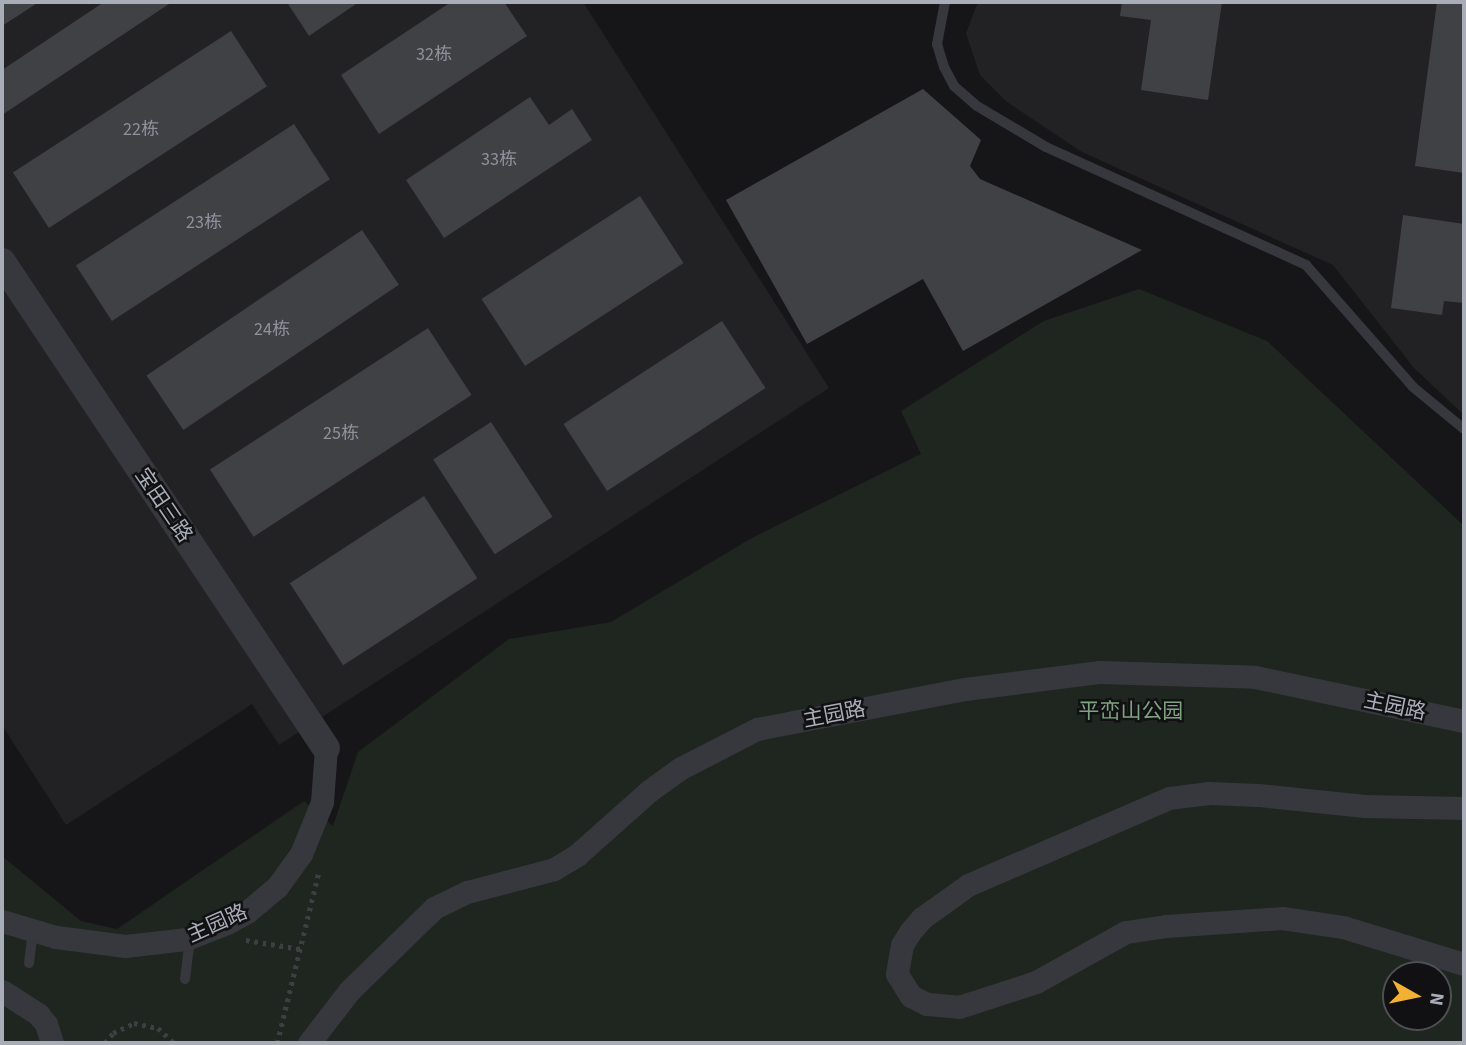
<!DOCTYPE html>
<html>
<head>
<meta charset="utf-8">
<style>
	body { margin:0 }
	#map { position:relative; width:1466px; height:1045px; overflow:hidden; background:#161618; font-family:"Source Sans 3","Noto Sans SC",sans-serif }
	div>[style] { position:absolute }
	.built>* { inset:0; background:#222225 }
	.green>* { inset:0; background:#1e261f }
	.building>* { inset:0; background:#404145; transform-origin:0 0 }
	.path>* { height:4.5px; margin-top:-2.25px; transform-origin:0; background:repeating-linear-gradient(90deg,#3d3f44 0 3.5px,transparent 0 8.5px) }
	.service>* { height:10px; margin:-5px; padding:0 5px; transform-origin:5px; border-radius:5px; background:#37383d }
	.minor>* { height:23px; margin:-11.5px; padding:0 11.5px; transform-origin:11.5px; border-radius:11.5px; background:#37383d }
	.tertiary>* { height:28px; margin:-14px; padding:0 14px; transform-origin:14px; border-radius:14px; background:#37383d }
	span { translate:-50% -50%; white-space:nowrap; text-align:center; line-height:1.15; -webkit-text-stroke:5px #111113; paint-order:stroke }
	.number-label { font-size:18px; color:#8e929b }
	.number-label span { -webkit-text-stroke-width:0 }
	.street-label { font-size:21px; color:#a8adb8 }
	.park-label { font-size:21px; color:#7fa381 }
	.frame { position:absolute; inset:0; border:4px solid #a8adb8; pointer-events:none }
	.north { position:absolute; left:1382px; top:961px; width:70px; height:70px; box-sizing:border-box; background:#111113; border:2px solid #4d4f55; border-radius:50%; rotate:99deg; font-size:19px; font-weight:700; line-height:28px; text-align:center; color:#a8adb8 }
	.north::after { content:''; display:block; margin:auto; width:24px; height:32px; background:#f2b134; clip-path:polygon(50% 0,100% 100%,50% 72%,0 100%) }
</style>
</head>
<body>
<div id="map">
	<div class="built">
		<div style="clip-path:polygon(2px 2px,583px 2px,829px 388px,279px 745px,252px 704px,66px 825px,2px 725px)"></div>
		<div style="clip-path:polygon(978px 2px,1464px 2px,1464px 415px,1414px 368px,1333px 265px,1082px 152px,1007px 102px,980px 75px,966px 33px)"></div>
	</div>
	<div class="green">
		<div style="clip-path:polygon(evenodd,1139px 289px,1267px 341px,1464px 526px,1464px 1043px,2px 1043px,2px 856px,81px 921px,117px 929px,304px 801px,333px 826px,358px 752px,509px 639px,611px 622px,750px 539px,921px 454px,901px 411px,1044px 321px,1139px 289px,1396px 975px,1438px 975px,1438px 1017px,1396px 1017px,1396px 975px)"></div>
	</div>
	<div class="building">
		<div style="clip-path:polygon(2px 2px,39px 2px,2px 26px)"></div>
		<div style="clip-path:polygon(104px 2px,172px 2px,2px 115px,2px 70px)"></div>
		<div style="clip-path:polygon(292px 2px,359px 2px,309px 36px,288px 4px)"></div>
		<div style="clip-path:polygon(451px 2px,504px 2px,527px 36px,379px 134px,341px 75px)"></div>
		<div style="clip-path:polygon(1122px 2px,1222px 2px,1208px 100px,1141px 90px,1151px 20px,1120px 16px)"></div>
		<div style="clip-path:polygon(1437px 2px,1464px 2px,1464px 173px,1415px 166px)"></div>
		<div style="left:231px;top:31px;width:66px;height:260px;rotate:57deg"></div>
		<div style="clip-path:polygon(923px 89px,981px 140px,970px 166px,980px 179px,1142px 250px,963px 351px,923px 279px,807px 344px,726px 200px)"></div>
		<div style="clip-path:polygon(530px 97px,549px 125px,572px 109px,592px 140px,444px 238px,406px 180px)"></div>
		<div style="left:294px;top:124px;width:66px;height:260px;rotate:57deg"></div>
		<div style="left:640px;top:196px;width:80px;height:189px;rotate:57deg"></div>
		<div style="clip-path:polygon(1403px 215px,1464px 224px,1464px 303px,1444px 301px,1442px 315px,1391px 308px)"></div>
		<div style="left:362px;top:230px;width:66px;height:260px;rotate:56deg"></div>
		<div style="left:722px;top:321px;width:80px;height:189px;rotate:57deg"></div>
		<div style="left:428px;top:328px;width:80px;height:260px;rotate:57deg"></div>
		<div style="left:491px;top:422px;width:113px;height:69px;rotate:57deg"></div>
		<div style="left:424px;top:496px;width:98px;height:160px;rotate:57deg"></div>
	</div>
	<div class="path">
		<div style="left:246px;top:940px;width:55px;rotate:9.5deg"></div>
		<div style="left:105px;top:1043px;width:13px;rotate:-51deg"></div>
		<div style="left:113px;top:1033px;width:23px;rotate:-25deg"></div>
		<div style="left:134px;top:1023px;width:25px;rotate:12deg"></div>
		<div style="left:158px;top:1028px;width:22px;rotate:43deg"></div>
		<div style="left:277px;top:1043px;width:177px;rotate:-76.3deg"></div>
	</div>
	<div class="service">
		<div style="left:945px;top:2px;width:43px;rotate:100.8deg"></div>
		<div style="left:937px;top:44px;width:24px;rotate:73deg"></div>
		<div style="left:944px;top:67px;width:21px;rotate:62deg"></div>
		<div style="left:954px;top:86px;width:30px;rotate:41deg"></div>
		<div style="left:977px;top:106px;width:80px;rotate:30.7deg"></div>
		<div style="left:1046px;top:147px;width:286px;rotate:24.4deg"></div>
		<div style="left:1306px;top:265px;width:162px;rotate:48.7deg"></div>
		<div style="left:1413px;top:387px;width:66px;rotate:39.5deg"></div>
		<div style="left:29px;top:963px;width:32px;rotate:-83deg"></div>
		<div style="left:185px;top:979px;width:41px;rotate:-83deg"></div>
	</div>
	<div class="minor">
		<div style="left:1464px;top:808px;width:99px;rotate:-178.8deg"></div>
		<div style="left:1365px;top:806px;width:108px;rotate:-174.1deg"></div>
		<div style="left:1258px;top:795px;width:49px;rotate:-177.7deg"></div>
		<div style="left:1209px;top:793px;width:40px;rotate:172.9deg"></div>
		<div style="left:1169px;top:798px;width:219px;rotate:156.6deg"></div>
		<div style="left:968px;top:885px;width:57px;rotate:144.3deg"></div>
		<div style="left:922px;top:918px;width:18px;rotate:131deg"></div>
		<div style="left:910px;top:932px;width:15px;rotate:122deg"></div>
		<div style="left:902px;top:945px;width:29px;rotate:100deg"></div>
		<div style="left:897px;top:974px;width:26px;rotate:58deg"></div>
		<div style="left:911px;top:996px;width:18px;rotate:27deg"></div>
		<div style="left:927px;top:1004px;width:32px;rotate:5deg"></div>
		<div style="left:959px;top:1007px;width:81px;rotate:-18deg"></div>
		<div style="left:1036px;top:982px;width:103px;rotate:-29.1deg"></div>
		<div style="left:1126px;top:932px;width:40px;rotate:-8.5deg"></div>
		<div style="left:1166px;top:926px;width:116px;rotate:-3.9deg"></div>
		<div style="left:1282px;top:918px;width:62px;rotate:8.4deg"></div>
		<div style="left:1343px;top:927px;width:127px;rotate:17deg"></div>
		<div style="left:2px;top:921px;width:56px;rotate:16.5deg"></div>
		<div style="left:56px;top:937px;width:70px;rotate:7.4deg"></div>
		<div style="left:125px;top:946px;width:61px;rotate:-6.5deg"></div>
		<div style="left:186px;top:939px;width:44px;rotate:-21.3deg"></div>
		<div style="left:227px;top:923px;width:23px;rotate:-29deg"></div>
		<div style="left:247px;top:912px;width:39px;rotate:-40deg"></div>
		<div style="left:277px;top:887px;width:41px;rotate:-54deg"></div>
		<div style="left:301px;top:854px;width:56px;rotate:-68deg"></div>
		<div style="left:322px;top:802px;width:54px;rotate:-85.8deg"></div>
		<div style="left:2px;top:991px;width:43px;rotate:32.6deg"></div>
		<div style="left:38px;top:1014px;width:13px;rotate:51deg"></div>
		<div style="left:46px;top:1024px;width:20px;rotate:72deg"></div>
		<div style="left:309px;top:1043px;width:66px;rotate:-52.4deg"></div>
		<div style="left:349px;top:991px;width:119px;rotate:-44.3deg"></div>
		<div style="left:434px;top:908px;width:37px;rotate:-26deg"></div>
		<div style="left:467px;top:892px;width:90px;rotate:-14.8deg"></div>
		<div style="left:554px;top:869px;width:27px;rotate:-31deg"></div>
		<div style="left:577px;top:855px;width:96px;rotate:-41.6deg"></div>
		<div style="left:649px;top:791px;width:39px;rotate:-36deg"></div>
		<div style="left:681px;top:768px;width:85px;rotate:-27.2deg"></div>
		<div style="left:757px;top:729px;width:212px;rotate:-10.9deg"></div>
		<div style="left:965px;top:689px;width:136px;rotate:-7.2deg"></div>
		<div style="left:1100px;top:672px;width:155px;rotate:1.8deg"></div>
		<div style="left:1255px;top:677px;width:214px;rotate:11.9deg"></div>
	</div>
	<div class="tertiary">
		<div style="left:2px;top:262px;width:584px;rotate:56.31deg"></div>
	</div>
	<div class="number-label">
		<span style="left:434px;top:55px">32栋</span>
		<span style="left:141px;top:130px">22栋</span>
		<span style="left:499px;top:160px">33栋</span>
		<span style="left:204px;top:223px">23栋</span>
		<span style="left:272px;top:330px">24栋</span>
		<span style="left:341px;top:434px">25栋</span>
	</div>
	<div class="street-label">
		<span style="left:164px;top:505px;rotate:56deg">宝田三路</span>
		<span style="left:1395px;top:706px;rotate:12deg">主园路</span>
		<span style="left:834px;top:714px;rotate:-11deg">主园路</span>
		<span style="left:217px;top:923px;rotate:-24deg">主园路</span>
	</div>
	<div class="park-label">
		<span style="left:1131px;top:711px">平峦山公园</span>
	</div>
	<div class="frame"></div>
	<div class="north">N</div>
</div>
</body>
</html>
